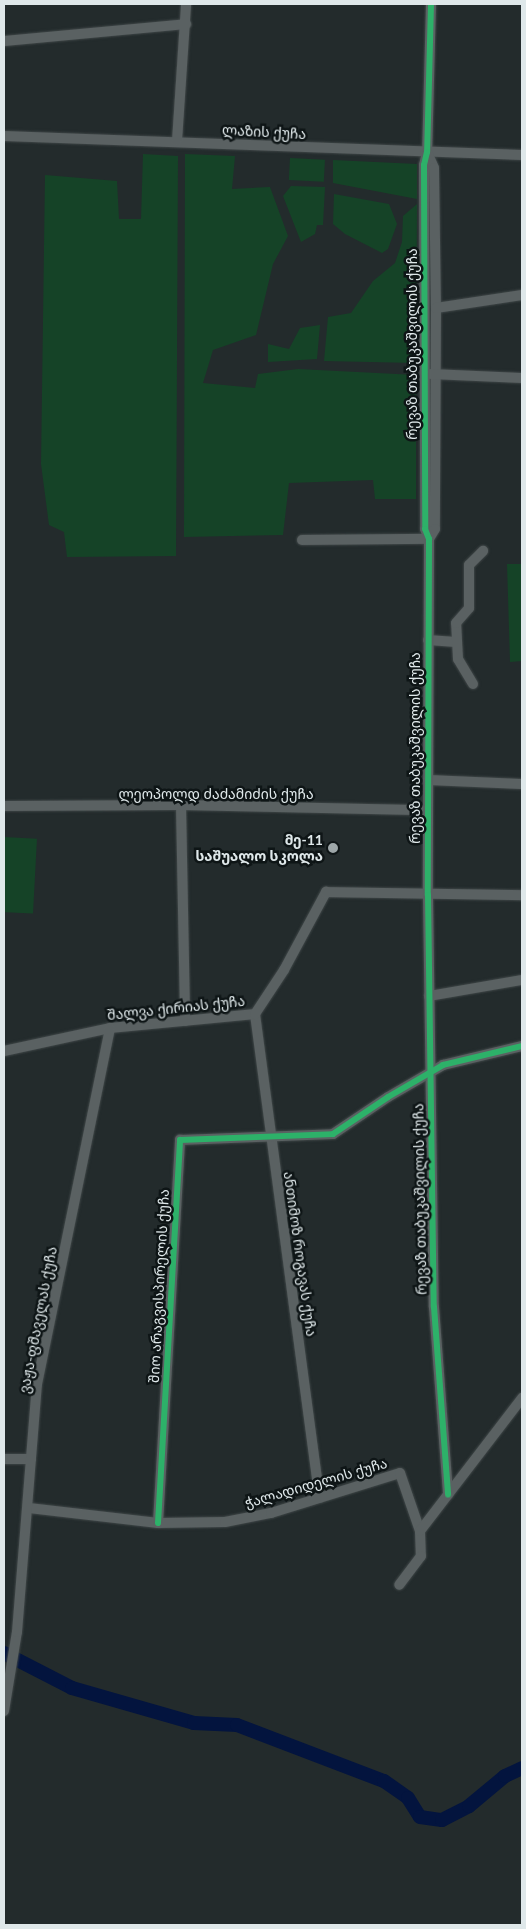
<!DOCTYPE html>
<html>
<head>
<meta charset="utf-8">
<style>
	body { margin:0 }
	#map { position:relative; width:526px; height:1929px; overflow:hidden; background:#232b2c; font-family:Lato,"Noto Sans Georgian",sans-serif }
	div>[style] { position:absolute }
	.green>* { inset:0; background:#154327; transform-origin:0 0 }
	.river>* { height:14px; margin:-7px; padding:0 7px; transform-origin:7px; border-radius:7px; background:#03143e }
	.roads { filter:drop-shadow(0 0 1px #3f4647) drop-shadow(0 0 1px #3f4647) }
	.minor>* { height:10px; margin:-5px; padding:0 5px; transform-origin:5px; border-radius:5px; background:#5a6162 }
	.cycleway>* { height:6px; margin:-3px; padding:0 3px; transform-origin:3px; border-radius:3px; background:#2db169 }
	.dots>* { width:14px; height:14px; translate:-50% -50%; box-sizing:border-box; border:2px solid #0e1516; border-radius:50% }
	span { translate:-50% -50%; white-space:nowrap; text-align:center; line-height:1.15; -webkit-text-stroke:5px #0e1516; paint-order:stroke }
	.street-label { font-size:14px; color:#dfe8ea }
	.poi-label { font-size:14px; color:#dfe8ea; font-weight:700 }
	.right { translate:-100% -50%; text-align:right }
	.frame { position:absolute; inset:0; border:5px solid #dfe8ea; pointer-events:none }
</style>
</head>
<body>
<div id="map">
	<div class="green">
		<div style="clip-path:polygon(143px 154px,178px 156px,176px 556px,67px 557px,64px 532px,49px 525px,41px 464px,45px 175px,117px 181px,119px 219px,141px 219px)"></div>
		<div style="clip-path:polygon(185px 154px,235px 156px,232px 189px,270px 187px,288px 236px,273px 264px,256px 335px,213px 350px,203px 383px,255px 388px,258px 374px,298px 369px,416px 375px,416px 499px,375px 499px,373px 480px,289px 483px,283px 535px,184px 537px)"></div>
		<div style="left:290px;top:158px;width:35px;height:22px;rotate:3deg"></div>
		<div style="clip-path:polygon(333px 160px,417px 164px,417px 199px,333px 183px)"></div>
		<div style="clip-path:polygon(291px 186px,325px 187px,323px 225px,317px 225px,315px 234px,301px 242px,283px 196px)"></div>
		<div style="clip-path:polygon(334px 194px,389px 204px,397px 224px,388px 249px,382px 253px,345px 234px,333px 224px)"></div>
		<div style="clip-path:polygon(417px 204px,416px 363px,324px 361px,328px 317px,351px 313px,373px 281px,395px 263px,402px 242px,403px 216px)"></div>
		<div style="clip-path:polygon(320px 325px,317px 359px,268px 362px,268px 344px,289px 349px,300px 328px)"></div>
		<div style="clip-path:polygon(507px 564px,522px 564px,522px 661px,510px 662px)"></div>
		<div style="left:4px;top:837px;width:33px;height:75px;rotate:3deg"></div>
	</div>
	<div class="river">
		<div style="left:4px;top:1653px;width:76px;rotate:27.2deg"></div>
		<div style="left:72px;top:1688px;width:127px;rotate:16deg"></div>
		<div style="left:194px;top:1723px;width:43px;rotate:2.7deg"></div>
		<div style="left:237px;top:1725px;width:157px;rotate:20.9deg"></div>
		<div style="left:384px;top:1781px;width:29px;rotate:35deg"></div>
		<div style="left:408px;top:1798px;width:22px;rotate:58deg"></div>
		<div style="left:420px;top:1817px;width:22px;rotate:8deg"></div>
		<div style="left:442px;top:1820px;width:30px;rotate:-27deg"></div>
		<div style="left:469px;top:1806px;width:47px;rotate:-39.8deg"></div>
		<div style="left:505px;top:1776px;width:19px;rotate:-25deg"></div>
	</div>
	<div class="roads">
		<div class="minor">
			<div style="left:431px;top:4px;width:148px;rotate:91.5deg"></div>
			<div style="left:427px;top:152px;width:13px;rotate:103deg"></div>
			<div style="left:424px;top:165px;width:364px;rotate:89.8deg"></div>
			<div style="left:425px;top:529px;width:11px;rotate:68deg"></div>
			<div style="left:429px;top:539px;width:356px;rotate:90.2deg"></div>
			<div style="left:428px;top:895px;width:412px;rotate:89.2deg"></div>
			<div style="left:434px;top:1307px;width:188px;rotate:85.7deg"></div>
			<div style="left:4px;top:41px;width:183px;rotate:-5.3deg"></div>
			<div style="left:4px;top:136px;width:518px;rotate:2.1deg"></div>
			<div style="left:177px;top:141px;width:137px;rotate:-86.2deg"></div>
			<div style="left:427px;top:152px;width:17px;rotate:66deg"></div>
			<div style="left:434px;top:168px;width:140px;rotate:89.2deg"></div>
			<div style="left:436px;top:308px;width:221px;rotate:90.3deg"></div>
			<div style="left:435px;top:529px;width:12px;rotate:121deg"></div>
			<div style="left:436px;top:308px;width:87px;rotate:-8.6deg"></div>
			<div style="left:431px;top:374px;width:91px;rotate:2.5deg"></div>
			<div style="left:302px;top:540px;width:127px;rotate:-0.5deg"></div>
			<div style="left:428px;top:640px;width:28px;rotate:4deg"></div>
			<div style="left:473px;top:684px;width:29px;rotate:-121deg"></div>
			<div style="left:458px;top:659px;width:36px;rotate:-93deg"></div>
			<div style="left:456px;top:623px;width:20px;rotate:-49deg"></div>
			<div style="left:469px;top:608px;width:43px;rotate:-90deg"></div>
			<div style="left:469px;top:565px;width:20px;rotate:-45deg"></div>
			<div style="left:428px;top:780px;width:94px;rotate:2.4deg"></div>
			<div style="left:181px;top:805px;width:216px;rotate:88.9deg"></div>
			<div style="left:4px;top:806px;width:177px;rotate:-0.3deg"></div>
			<div style="left:181px;top:805px;width:247px;rotate:1.2deg"></div>
			<div style="left:429px;top:996px;width:94px;rotate:-9.8deg"></div>
			<div style="left:255px;top:1014px;width:488px;rotate:82.4deg"></div>
			<div style="left:4px;top:1051px;width:108px;rotate:-12.2deg"></div>
			<div style="left:110px;top:1028px;width:146px;rotate:-5.5deg"></div>
			<div style="left:255px;top:1014px;width:53px;rotate:-56.6deg"></div>
			<div style="left:284px;top:970px;width:89px;rotate:-61.7deg"></div>
			<div style="left:326px;top:892px;width:196px;rotate:0.9deg"></div>
			<div style="left:4px;top:1459px;width:27px"></div>
			<div style="left:29px;top:1508px;width:130px;rotate:6.6deg"></div>
			<div style="left:158px;top:1523px;width:67px;rotate:-0.9deg"></div>
			<div style="left:225px;top:1522px;width:47px;rotate:-11.1deg"></div>
			<div style="left:271px;top:1513px;width:135px;rotate:-17.2deg"></div>
			<div style="left:400px;top:1473px;width:61px;rotate:71deg"></div>
			<div style="left:420px;top:1531px;width:25px;rotate:88deg"></div>
			<div style="left:421px;top:1556px;width:36px;rotate:127deg"></div>
			<div style="left:158px;top:1523px;width:384px;rotate:-86.7deg"></div>
			<div style="left:180px;top:1140px;width:153px;rotate:-2.2deg"></div>
			<div style="left:333px;top:1134px;width:66px;rotate:-33.9deg"></div>
			<div style="left:388px;top:1097px;width:64px;rotate:-30.2deg"></div>
			<div style="left:443px;top:1065px;width:81px;rotate:-13.5deg"></div>
			<div style="left:420px;top:1531px;width:168px;rotate:-52.5deg"></div>
			<div style="left:4px;top:1711px;width:80px;rotate:-80.7deg"></div>
			<div style="left:17px;top:1632px;width:249px;rotate:-85.4deg"></div>
			<div style="left:37px;top:1384px;width:363px;rotate:-78.4deg"></div>
		</div>
	</div>
	<div class="cycleway">
		<div style="left:431px;top:4px;width:148px;rotate:91.5deg"></div>
		<div style="left:427px;top:152px;width:13px;rotate:103deg"></div>
		<div style="left:424px;top:165px;width:364px;rotate:89.8deg"></div>
		<div style="left:425px;top:529px;width:11px;rotate:68deg"></div>
		<div style="left:429px;top:539px;width:356px;rotate:90.2deg"></div>
		<div style="left:428px;top:895px;width:412px;rotate:89.2deg"></div>
		<div style="left:434px;top:1307px;width:188px;rotate:85.7deg"></div>
		<div style="left:158px;top:1523px;width:384px;rotate:-86.7deg"></div>
		<div style="left:180px;top:1140px;width:153px;rotate:-2.2deg"></div>
		<div style="left:333px;top:1134px;width:66px;rotate:-33.9deg"></div>
		<div style="left:388px;top:1097px;width:64px;rotate:-30.2deg"></div>
		<div style="left:443px;top:1065px;width:81px;rotate:-13.5deg"></div>
	</div>
	<div class="dots">
		<div style="left:333px;top:848px;background:#9da6a8"></div>
	</div>
	<div class="street-label">
		<span style="left:264px;top:132px;rotate:3deg">ლაზის ქუჩა</span>
		<span style="left:412px;top:344px;rotate:-90deg">რევაზ თაბუკაშვილის ქუჩა</span>
		<span style="left:415px;top:748px;rotate:-90deg">რევაზ თაბუკაშვილის ქუჩა</span>
		<span style="left:216px;top:794px">ლეოპოლდ ძაძამიძის ქუჩა</span>
		<span style="left:176px;top:1008px;rotate:-6deg">შალვა ქირიას ქუჩა</span>
		<span style="left:420px;top:1199px;rotate:-91deg">რევაზ თაბუკაშვილის ქუჩა</span>
		<span style="left:300px;top:1254px;rotate:82deg">ანთიმოზ როგავას ქუჩა</span>
		<span style="left:159px;top:1286px;rotate:-87deg">შიო არაგვისპირელის ქუჩა</span>
		<span style="left:38px;top:1320px;rotate:-79deg">ვაჟა-ფშაველას ქუჩა</span>
		<span style="left:316px;top:1483px;rotate:-16deg">ჭალადიდელის ქუჩა</span>
	</div>
	<div class="poi-label">
		<span class="right" style="left:323px;top:848px">მე-11<br>საშუალო სკოლა</span>
	</div>
	<div class="frame"></div>
</div>
</body>
</html>
